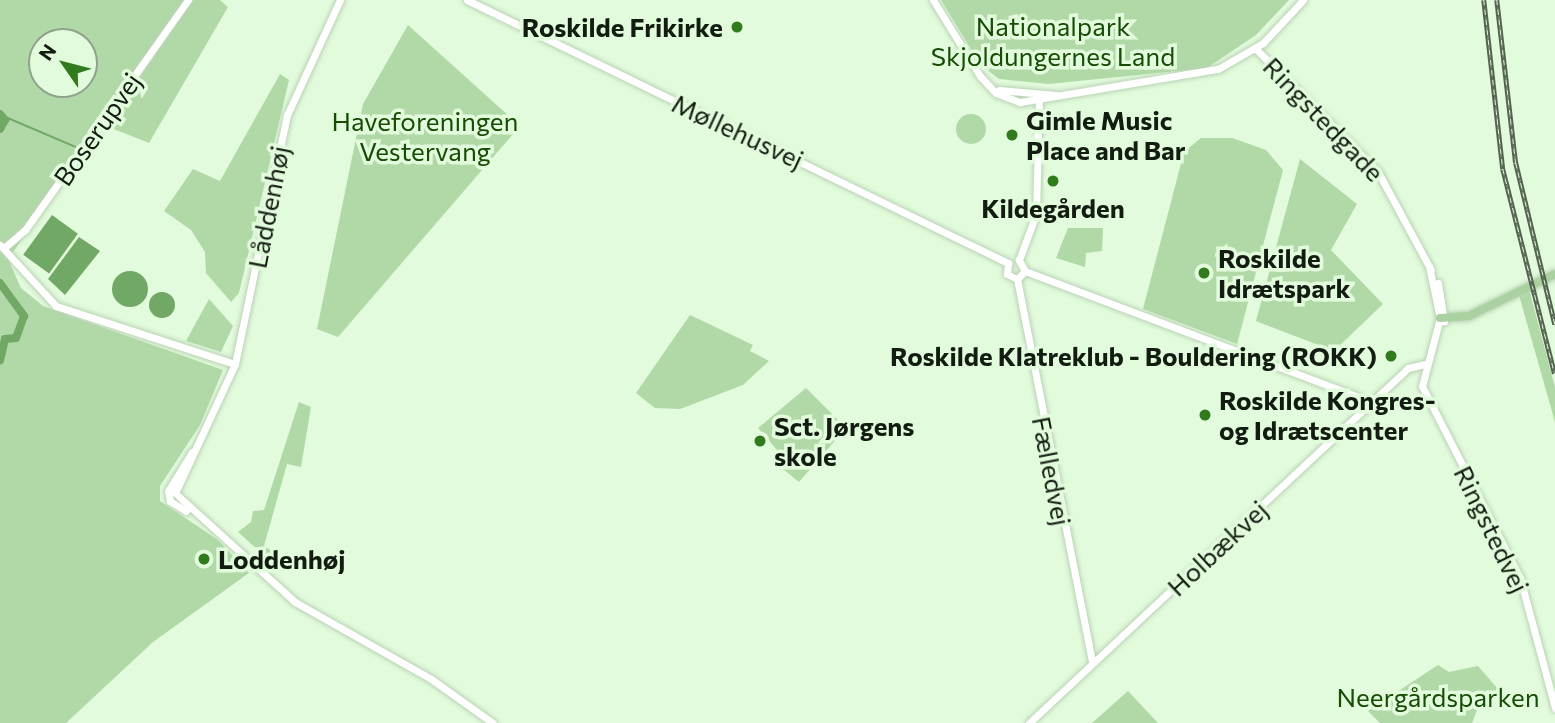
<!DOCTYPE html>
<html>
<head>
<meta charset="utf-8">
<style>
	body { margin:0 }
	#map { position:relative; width:1555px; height:723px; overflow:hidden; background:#e2fbdc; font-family:Commissioner,sans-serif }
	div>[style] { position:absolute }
	.green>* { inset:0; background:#b0d9a7 }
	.round { border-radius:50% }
	.water>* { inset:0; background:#72a865; transform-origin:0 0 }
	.stream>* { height:2px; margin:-1px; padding:0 1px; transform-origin:1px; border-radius:1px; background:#72a865 }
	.river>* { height:8px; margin:-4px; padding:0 4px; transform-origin:4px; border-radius:4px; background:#72a865 }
	.roads { filter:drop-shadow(0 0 2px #bad2b5) drop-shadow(0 0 2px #bad2b5) }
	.secondary>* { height:7px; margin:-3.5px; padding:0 3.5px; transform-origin:3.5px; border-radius:3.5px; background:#fff }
	.primary>* { height:8px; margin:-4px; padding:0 4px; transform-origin:4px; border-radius:4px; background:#a9d2a0 }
	.rail>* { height:4.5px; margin-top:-2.25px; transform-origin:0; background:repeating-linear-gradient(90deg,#e2fbdc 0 5px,#556351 0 10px); box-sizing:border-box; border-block:2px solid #556351 }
	.dots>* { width:19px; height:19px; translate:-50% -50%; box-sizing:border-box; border:4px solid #e2fbdc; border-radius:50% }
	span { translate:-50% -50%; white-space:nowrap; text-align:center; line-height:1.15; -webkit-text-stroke:7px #e2fbdc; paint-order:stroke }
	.park-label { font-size:26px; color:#164c04 }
	.poi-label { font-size:26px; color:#131c11; font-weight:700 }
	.right { translate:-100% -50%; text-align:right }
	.left { translate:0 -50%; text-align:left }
	.street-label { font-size:26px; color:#131c11 }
	.north { position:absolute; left:28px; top:28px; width:70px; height:70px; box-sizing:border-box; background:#e2fbdc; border:2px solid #8fa28b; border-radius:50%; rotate:305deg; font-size:19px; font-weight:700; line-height:28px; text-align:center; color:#131c11 }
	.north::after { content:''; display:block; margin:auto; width:24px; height:32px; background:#327a1e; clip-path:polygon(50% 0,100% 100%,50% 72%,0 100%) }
</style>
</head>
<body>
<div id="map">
	<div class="green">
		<div style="clip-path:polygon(evenodd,0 0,191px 0,8px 259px,21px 288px,43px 306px,223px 370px,200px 425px,160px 486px,160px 501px,218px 540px,249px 573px,153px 642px,66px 723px,0 723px,0 0,42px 42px,84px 42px,84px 84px,42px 84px,42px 42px)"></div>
		<div style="clip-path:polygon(193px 0,220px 0,228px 7px,149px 143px,106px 126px)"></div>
		<div style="clip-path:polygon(941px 0,1289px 0,1256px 35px,1207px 68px,1049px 84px,999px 79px,980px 64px)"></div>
		<div style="clip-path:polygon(408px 25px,520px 126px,338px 337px,317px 329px,363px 104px)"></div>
		<div style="clip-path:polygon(280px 74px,289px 80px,239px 293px,231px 302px,206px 273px,205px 252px,191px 230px,164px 211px,193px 169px,220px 181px)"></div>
		<div class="round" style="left:956px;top:114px;width:30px;height:30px"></div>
		<div style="clip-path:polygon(1201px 138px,1232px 138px,1266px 150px,1283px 170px,1237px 344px,1143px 309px,1184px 152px)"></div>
		<div style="clip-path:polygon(1300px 159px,1357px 204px,1331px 250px,1383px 304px,1334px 351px,1256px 321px)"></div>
		<div style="clip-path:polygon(1068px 228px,1103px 228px,1102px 251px,1086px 253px,1085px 267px,1056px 258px)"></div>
		<div style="clip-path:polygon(1529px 289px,1555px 387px,1555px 422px,1519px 295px)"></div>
		<div style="clip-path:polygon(209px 299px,233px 326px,221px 352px,186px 341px)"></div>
		<div style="clip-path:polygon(690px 315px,753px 345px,750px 351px,769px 361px,743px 385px,680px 409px,655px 408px,636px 393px)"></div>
		<div style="clip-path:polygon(806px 388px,846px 428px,799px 482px,773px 461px,777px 450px,758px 428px)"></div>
		<div style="clip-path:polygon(299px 402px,311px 407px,301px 467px,287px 464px,264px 546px,275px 553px,269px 560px,238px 532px,251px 522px,253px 511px,264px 510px)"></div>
		<div style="clip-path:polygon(1438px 665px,1449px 672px,1478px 666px,1498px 689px,1479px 705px,1472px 723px,1380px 723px,1368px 711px)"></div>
		<div style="clip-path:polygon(1128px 691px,1158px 723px,1092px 723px)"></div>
	</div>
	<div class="water">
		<div style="left:52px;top:215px;width:32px;height:49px;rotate:36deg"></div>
		<div style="clip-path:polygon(79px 237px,100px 251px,65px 295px,48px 279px)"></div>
		<div class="round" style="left:112px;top:271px;width:36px;height:36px"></div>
		<div class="round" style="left:149px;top:292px;width:26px;height:26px"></div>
	</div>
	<div class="stream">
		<div style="left:3px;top:116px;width:82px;rotate:23.1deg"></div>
	</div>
	<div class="river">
		<div style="left:0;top:114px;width:8px;rotate:50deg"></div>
		<div style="left:5px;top:120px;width:10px;rotate:119deg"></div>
		<div style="left:0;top:283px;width:41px;rotate:54deg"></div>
		<div style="left:24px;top:316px;width:23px;rotate:110deg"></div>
		<div style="left:16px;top:338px;width:11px;rotate:175deg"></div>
		<div style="left:5px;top:339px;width:22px;rotate:103deg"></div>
	</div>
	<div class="roads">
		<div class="secondary">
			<div style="left:340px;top:0;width:127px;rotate:114.7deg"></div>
			<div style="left:287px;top:115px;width:254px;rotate:101.8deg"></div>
			<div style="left:235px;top:364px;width:142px;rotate:114.9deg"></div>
			<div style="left:175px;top:493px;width:162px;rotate:42.2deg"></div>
			<div style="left:295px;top:602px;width:156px;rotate:29.5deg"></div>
			<div style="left:431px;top:679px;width:76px;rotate:35.4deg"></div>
			<div style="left:467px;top:0;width:602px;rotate:25.93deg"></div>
			<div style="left:933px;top:0;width:89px;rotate:58.3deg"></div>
			<div style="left:980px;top:76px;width:23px;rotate:47deg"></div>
			<div style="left:996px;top:93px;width:26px;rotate:21deg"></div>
			<div style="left:1020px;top:102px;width:201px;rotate:-9.5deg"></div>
			<div style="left:1218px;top:69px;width:52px;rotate:-30deg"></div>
			<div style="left:1263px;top:43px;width:59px;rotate:-47.1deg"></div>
			<div style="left:1255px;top:48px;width:175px;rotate:45.2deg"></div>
			<div style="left:1378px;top:172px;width:111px;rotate:61.6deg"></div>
			<div style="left:999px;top:90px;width:57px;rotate:5deg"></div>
			<div style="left:0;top:245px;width:83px;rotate:47.4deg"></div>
			<div style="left:56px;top:306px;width:188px;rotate:18deg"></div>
			<div style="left:4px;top:248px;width:28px;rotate:-41deg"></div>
			<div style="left:25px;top:230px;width:282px;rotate:-54.7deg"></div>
			<div style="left:1019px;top:260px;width:49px;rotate:-69.7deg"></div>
			<div style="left:1036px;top:214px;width:113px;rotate:-88.5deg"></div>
			<div style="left:1008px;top:263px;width:11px;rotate:95deg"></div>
			<div style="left:1007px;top:274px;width:11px;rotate:27deg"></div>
			<div style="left:1429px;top:266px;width:53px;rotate:78.1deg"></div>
			<div style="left:1440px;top:318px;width:70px;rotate:104.8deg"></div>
			<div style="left:1422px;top:386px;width:216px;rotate:63deg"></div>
			<div style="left:1520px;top:578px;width:135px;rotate:74.9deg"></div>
			<div style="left:1025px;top:271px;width:356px;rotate:20.7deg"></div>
			<div style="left:1358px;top:397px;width:13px;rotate:48deg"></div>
			<div style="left:1017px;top:279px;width:390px;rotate:78.9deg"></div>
			<div style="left:1017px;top:279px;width:11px;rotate:-45deg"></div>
			<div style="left:1025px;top:271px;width:13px;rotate:-119deg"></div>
			<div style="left:1438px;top:283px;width:39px;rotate:81deg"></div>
			<div style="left:186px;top:511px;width:19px;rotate:-148deg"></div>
			<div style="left:170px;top:501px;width:10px;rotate:-101deg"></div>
			<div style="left:168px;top:491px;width:46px;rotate:-58.4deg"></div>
			<div style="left:1029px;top:723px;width:519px;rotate:-43.13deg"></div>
			<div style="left:1408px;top:368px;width:17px;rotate:-13deg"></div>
		</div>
		<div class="primary">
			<div style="left:1440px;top:318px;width:29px;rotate:-4deg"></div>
			<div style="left:1469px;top:316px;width:96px;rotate:-26deg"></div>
		</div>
	</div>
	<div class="rail">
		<div style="left:1484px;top:0;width:170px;rotate:83.6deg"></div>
		<div style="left:1503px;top:169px;width:211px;rotate:75.8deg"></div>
		<div style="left:1497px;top:0;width:164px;rotate:83.4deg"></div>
		<div style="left:1516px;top:163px;width:166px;rotate:76.4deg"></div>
	</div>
	<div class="dots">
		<div style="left:737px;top:27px;background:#327a1e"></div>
		<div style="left:1012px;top:135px;background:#327a1e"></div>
		<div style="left:1053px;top:181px;background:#327a1e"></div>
		<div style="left:1204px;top:273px;background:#327a1e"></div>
		<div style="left:1391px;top:356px;background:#327a1e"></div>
		<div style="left:1205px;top:415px;background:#327a1e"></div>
		<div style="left:760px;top:441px;background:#327a1e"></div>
		<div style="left:204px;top:559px;background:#327a1e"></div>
	</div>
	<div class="park-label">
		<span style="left:1053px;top:41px">Nationalpark<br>Skjoldungernes Land</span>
		<span style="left:425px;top:136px">Haveforeningen<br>Vestervang</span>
		<span style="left:1438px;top:697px">Neergårdsparken</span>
	</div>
	<div class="poi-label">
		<span class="right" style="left:723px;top:27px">Roskilde Frikirke</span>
		<span class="left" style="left:1026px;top:135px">Gimle Music<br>Place and Bar</span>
		<span style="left:1053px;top:208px">Kildegården</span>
		<span class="left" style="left:1218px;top:273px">Roskilde<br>Idrætspark</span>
		<span class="right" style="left:1377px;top:356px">Roskilde Klatreklub - Bouldering (ROKK)</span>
		<span class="left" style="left:1219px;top:415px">Roskilde Kongres-<br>og Idrætscenter</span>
		<span class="left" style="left:774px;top:441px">Sct. Jørgens<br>skole</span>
		<span class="left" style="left:218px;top:559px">Loddenhøj</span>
	</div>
	<div class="street-label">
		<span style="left:1324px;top:119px;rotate:46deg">Ringstedgade</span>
		<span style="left:97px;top:129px;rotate:-55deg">Boserupvej</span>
		<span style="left:738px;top:131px;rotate:25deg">Møllehusvej</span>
		<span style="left:268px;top:207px;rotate:-79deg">Låddenhøj</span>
		<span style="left:1052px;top:471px;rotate:79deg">Fælledvej</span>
		<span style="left:1492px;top:529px;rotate:64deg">Ringstedvej</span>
		<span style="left:1217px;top:548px;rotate:-43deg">Holbækvej</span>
	</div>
	<div class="north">N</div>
</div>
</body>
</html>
